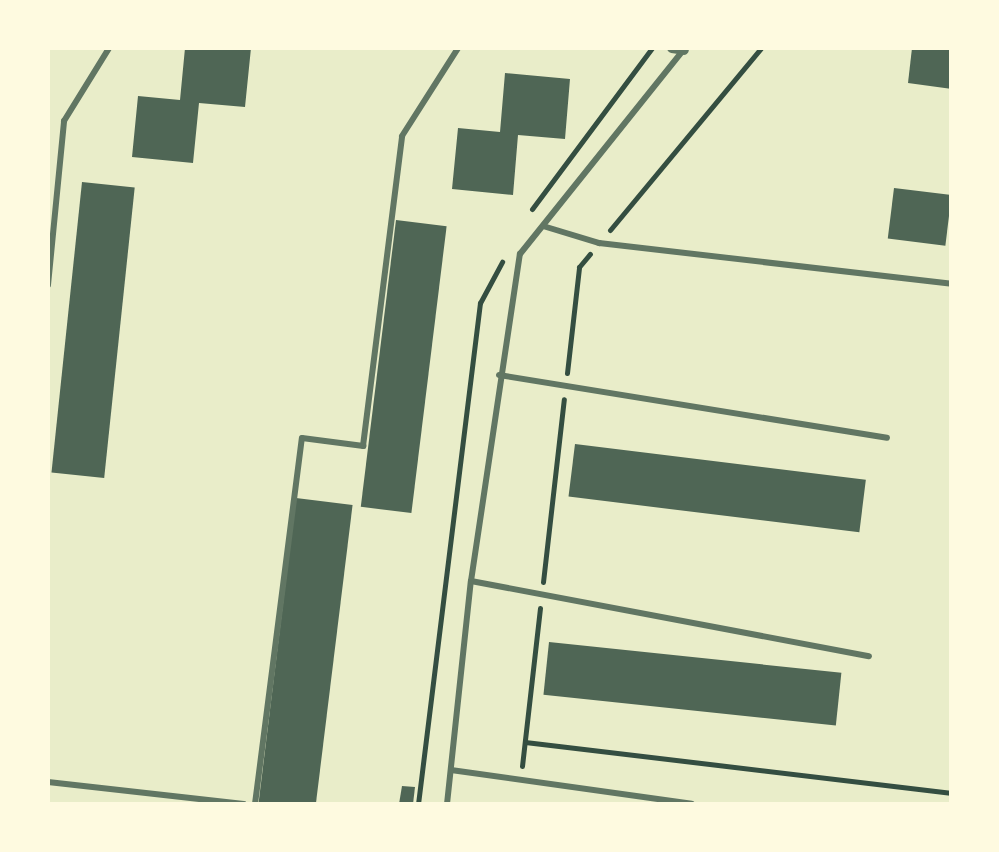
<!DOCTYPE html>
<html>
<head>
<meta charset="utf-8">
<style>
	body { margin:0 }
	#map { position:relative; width:999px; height:852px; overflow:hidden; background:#e9edc9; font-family:"Sofia Sans Condensed",sans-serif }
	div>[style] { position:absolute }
	.building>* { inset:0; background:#4f6655; transform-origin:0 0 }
	.path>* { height:5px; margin:-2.5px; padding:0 2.5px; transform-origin:2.5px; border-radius:2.5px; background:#344e41 }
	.service>* { height:6px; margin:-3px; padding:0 3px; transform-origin:3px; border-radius:3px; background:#617663 }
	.minor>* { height:10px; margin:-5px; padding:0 5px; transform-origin:5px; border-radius:5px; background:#617663 }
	span { translate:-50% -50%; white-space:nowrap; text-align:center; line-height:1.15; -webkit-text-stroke:9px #fefae0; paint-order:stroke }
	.frame { position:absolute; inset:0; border:50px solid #fefae0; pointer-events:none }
</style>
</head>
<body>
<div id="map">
	<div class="building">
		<div style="clip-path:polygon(185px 48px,251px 48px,245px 107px,199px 103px,193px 163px,132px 157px,138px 96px,180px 100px)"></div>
		<div style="clip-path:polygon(912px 48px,952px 48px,952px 89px,908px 83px)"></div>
		<div style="clip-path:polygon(505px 73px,570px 79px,565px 139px,518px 135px,513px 195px,452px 189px,458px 128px,500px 132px)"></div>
		<div style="left:82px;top:182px;width:53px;height:292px;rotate:6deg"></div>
		<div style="left:894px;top:188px;width:58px;height:51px;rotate:7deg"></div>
		<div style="left:396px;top:220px;width:51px;height:289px;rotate:7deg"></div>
		<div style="left:575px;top:444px;width:293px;height:53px;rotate:7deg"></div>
		<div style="left:296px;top:498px;width:57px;height:308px;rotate:7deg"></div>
		<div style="left:549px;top:642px;width:294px;height:53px;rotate:6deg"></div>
		<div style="clip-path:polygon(402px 786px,415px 787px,413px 804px,399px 804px)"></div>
	</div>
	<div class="path">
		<div style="left:532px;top:209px;width:201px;rotate:-53.3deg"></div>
		<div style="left:610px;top:230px;width:236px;rotate:-50.3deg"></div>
		<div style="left:567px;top:373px;width:107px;rotate:-83.5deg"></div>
		<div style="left:579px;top:267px;width:17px;rotate:-50deg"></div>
		<div style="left:543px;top:582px;width:184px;rotate:-83.5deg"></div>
		<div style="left:525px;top:742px;width:430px;rotate:6.8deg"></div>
		<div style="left:522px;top:766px;width:159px;rotate:-83.5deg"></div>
		<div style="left:418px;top:804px;width:505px;rotate:-82.95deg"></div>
		<div style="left:480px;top:303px;width:47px;rotate:-61.8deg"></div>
	</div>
	<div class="service">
		<div style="left:543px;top:226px;width:59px;rotate:16.9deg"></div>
		<div style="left:599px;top:243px;width:355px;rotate:6.6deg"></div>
		<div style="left:48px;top:285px;width:165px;rotate:-84.4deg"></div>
		<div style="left:64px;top:121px;width:86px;rotate:-58.3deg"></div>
		<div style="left:499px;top:375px;width:393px;rotate:9.2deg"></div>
		<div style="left:471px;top:581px;width:405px;rotate:10.7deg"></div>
		<div style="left:451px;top:770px;width:243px;rotate:8deg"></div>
		<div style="left:48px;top:782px;width:197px;rotate:6.4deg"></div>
		<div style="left:255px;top:804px;width:369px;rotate:-82.7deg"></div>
		<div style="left:302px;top:438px;width:62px;rotate:7.5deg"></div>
		<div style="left:363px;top:446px;width:312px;rotate:-82.8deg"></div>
		<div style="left:402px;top:136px;width:104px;rotate:-57.5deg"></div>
		<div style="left:447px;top:804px;width:224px;rotate:-83.9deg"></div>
		<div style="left:471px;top:581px;width:331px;rotate:-81.5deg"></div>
		<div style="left:520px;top:254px;width:264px;rotate:-51.3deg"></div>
	</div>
	<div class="minor">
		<div style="left:672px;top:48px;width:12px;rotate:9deg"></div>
	</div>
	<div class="frame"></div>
</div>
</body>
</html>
